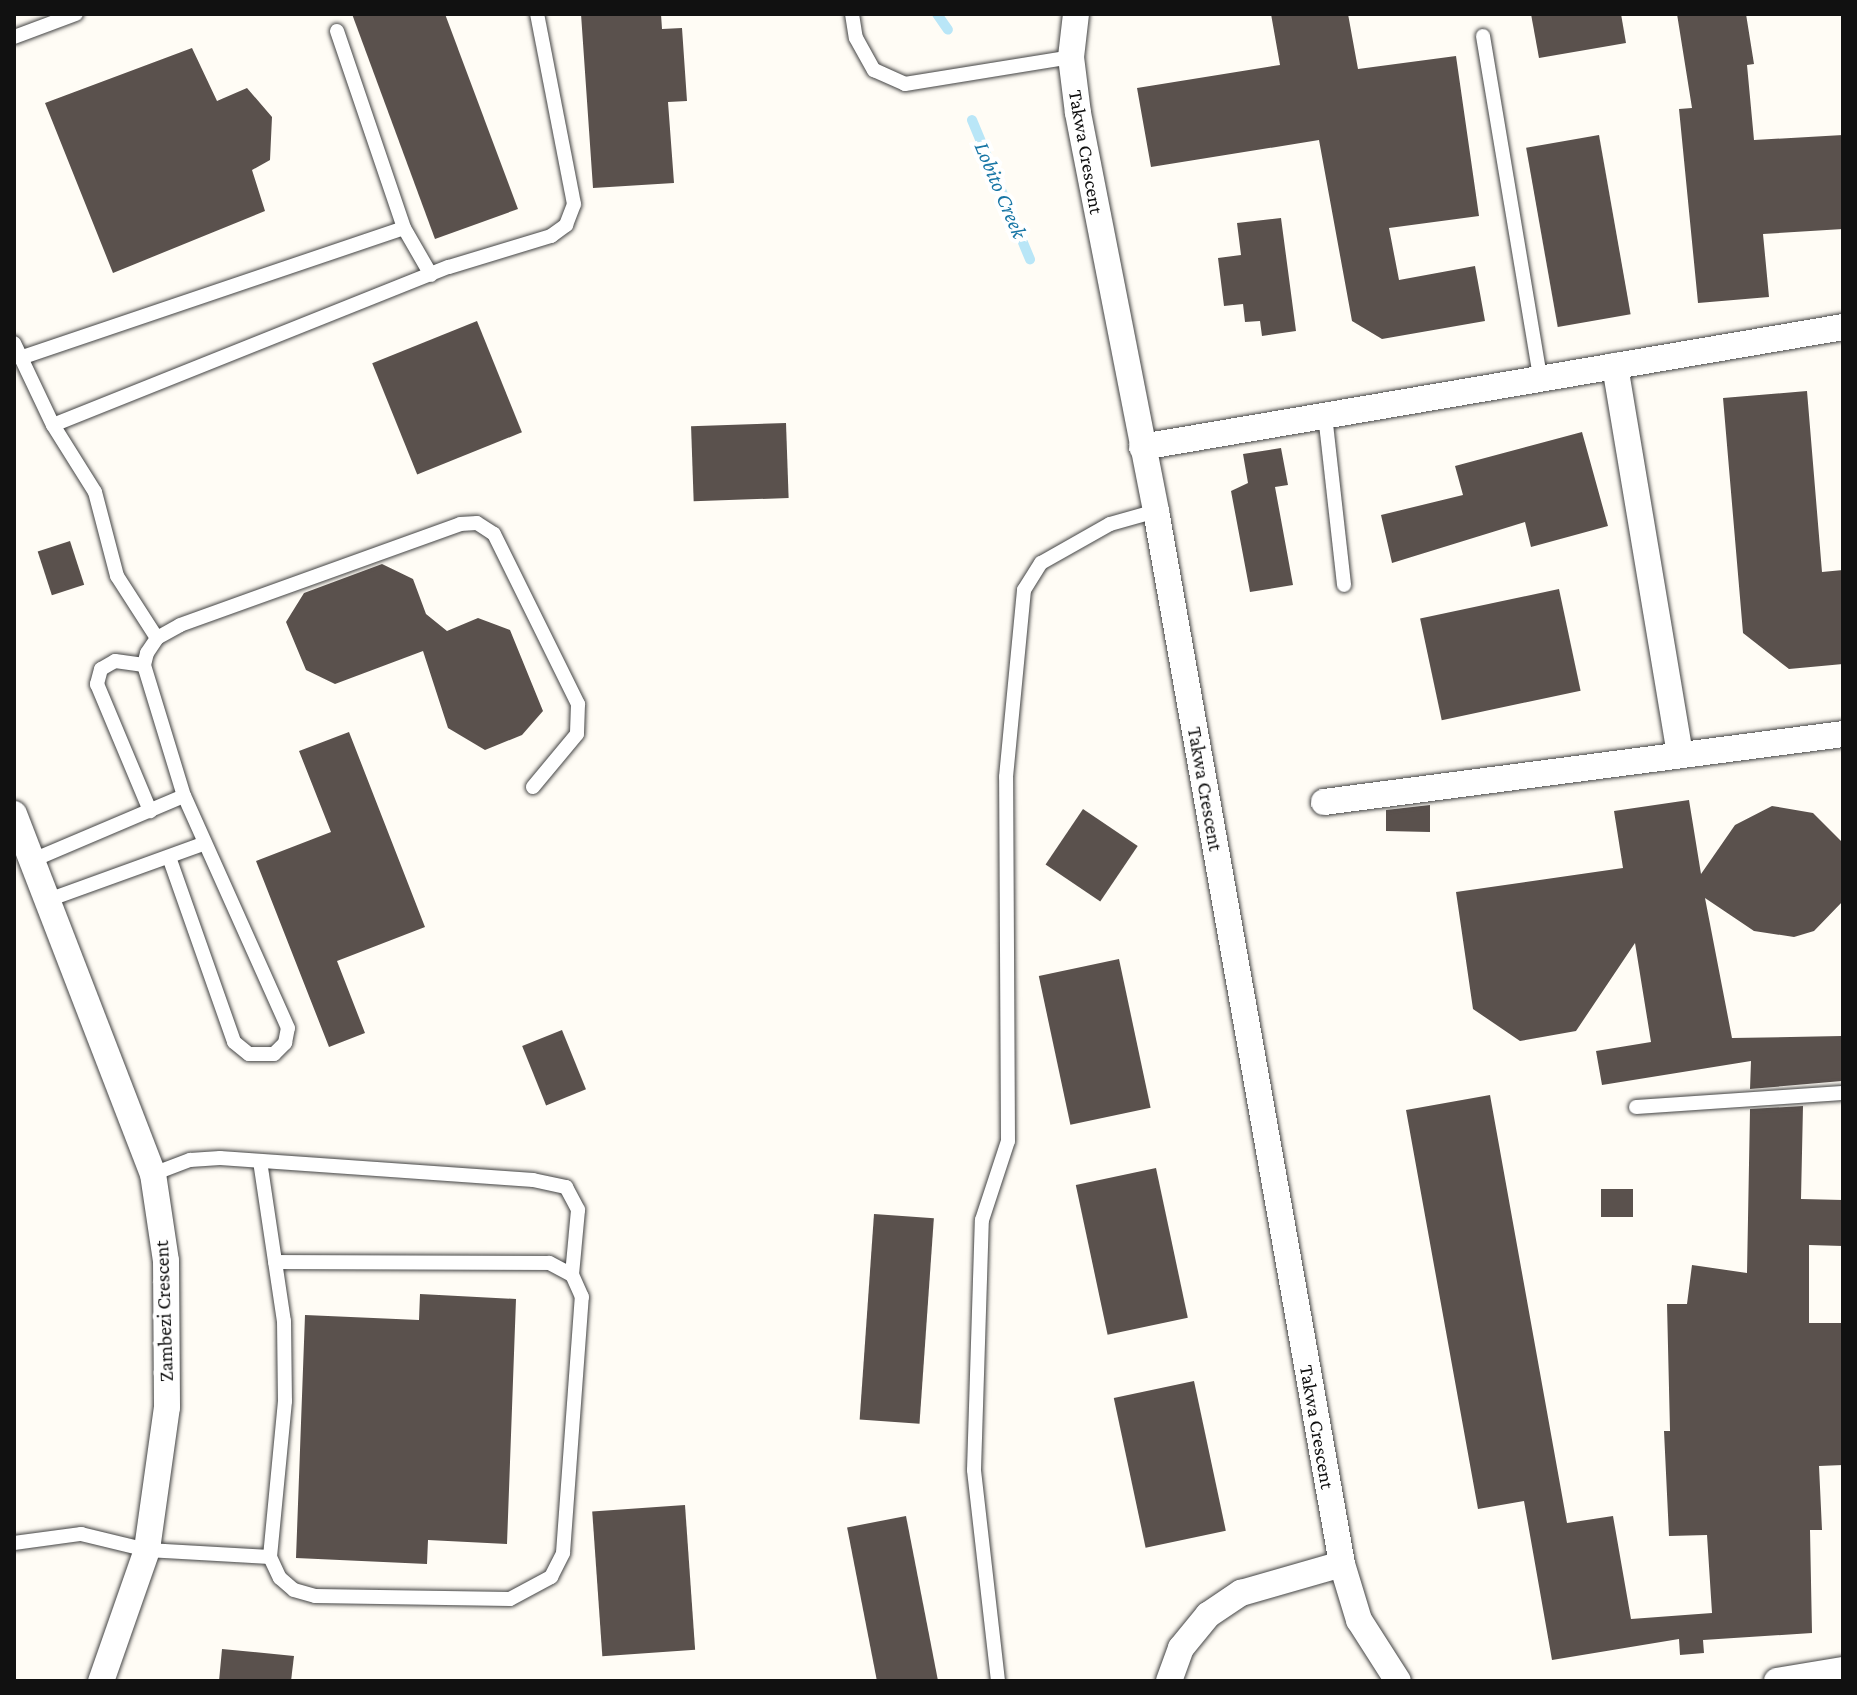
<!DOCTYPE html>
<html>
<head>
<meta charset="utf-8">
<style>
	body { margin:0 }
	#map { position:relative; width:1857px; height:1695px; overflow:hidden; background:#fffcf5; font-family:"Crimson Pro",serif }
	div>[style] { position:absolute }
	.stream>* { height:10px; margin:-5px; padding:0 5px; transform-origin:5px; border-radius:5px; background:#b9e6f7 }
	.building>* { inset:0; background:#5a514d; transform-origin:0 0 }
	.roads { filter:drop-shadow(0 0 2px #444) drop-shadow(0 0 2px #444) }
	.lane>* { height:14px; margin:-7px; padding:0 7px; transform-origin:7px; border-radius:7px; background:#fff }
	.street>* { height:26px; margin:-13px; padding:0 13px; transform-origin:13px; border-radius:13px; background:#fff }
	span { translate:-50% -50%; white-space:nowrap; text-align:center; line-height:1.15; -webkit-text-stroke:8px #fff; paint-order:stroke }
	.street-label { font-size:20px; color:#111 }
	.water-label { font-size:22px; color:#1876a5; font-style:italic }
	.frame { position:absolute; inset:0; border:16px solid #111; pointer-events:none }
</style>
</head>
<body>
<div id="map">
	<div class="stream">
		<div style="left:937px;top:14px;width:19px;rotate:55deg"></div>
		<div style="left:972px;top:120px;width:151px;rotate:67.4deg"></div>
	</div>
	<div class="building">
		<div style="clip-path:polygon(352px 14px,445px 14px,518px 209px,435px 239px)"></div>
		<div style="clip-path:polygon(581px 14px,661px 14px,662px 29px,682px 28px,687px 101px,668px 102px,674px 183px,593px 188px)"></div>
		<div style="clip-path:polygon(1271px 14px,1348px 14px,1358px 69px,1456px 56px,1479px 216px,1389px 228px,1399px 280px,1475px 266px,1485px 321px,1382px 339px,1352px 321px,1319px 140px,1151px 167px,1137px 88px,1280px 65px)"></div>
		<div style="clip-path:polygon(1531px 14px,1621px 14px,1626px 43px,1539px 58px)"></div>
		<div style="clip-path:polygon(1677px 14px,1746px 14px,1754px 64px,1747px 65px,1754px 140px,1843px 135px,1843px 229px,1763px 234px,1769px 297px,1698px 303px,1679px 109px,1692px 108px)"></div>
		<div style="clip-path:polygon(192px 48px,217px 101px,247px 88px,272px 117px,270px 160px,252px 170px,265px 211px,113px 273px,45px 103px)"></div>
		<div style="left:1599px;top:135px;width:182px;height:74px;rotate:80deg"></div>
		<div style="clip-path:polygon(1281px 218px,1296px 331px,1262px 336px,1260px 321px,1245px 322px,1243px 304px,1224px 306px,1218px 258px,1241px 255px,1237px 223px)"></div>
		<div style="left:477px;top:321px;width:120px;height:113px;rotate:68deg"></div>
		<div style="clip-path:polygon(1807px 391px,1822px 572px,1843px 570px,1843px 664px,1789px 669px,1743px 633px,1723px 398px)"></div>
		<div style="left:786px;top:423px;width:75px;height:95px;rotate:88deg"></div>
		<div style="clip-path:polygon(1582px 432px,1608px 526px,1531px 547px,1525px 522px,1392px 563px,1381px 515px,1463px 495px,1455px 466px)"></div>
		<div style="clip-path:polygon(1281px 448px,1288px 485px,1275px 487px,1293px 585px,1250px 592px,1231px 491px,1248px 483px,1243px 454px)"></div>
		<div style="left:70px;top:541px;width:46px;height:34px;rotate:72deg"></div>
		<div style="clip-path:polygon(382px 564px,413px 579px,426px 614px,447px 631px,478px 618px,510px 630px,543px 711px,522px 735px,485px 750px,448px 728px,423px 651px,335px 684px,306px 670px,286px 622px,304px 593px)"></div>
		<div style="left:1559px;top:589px;width:104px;height:142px;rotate:78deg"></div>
		<div style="clip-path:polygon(349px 732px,425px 927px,337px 961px,365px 1033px,329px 1047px,256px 861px,331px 832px,299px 751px)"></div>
		<div style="clip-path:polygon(1689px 800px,1701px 874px,1735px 825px,1772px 806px,1813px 813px,1843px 843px,1843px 901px,1814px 931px,1794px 937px,1754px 931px,1705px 898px,1732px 1038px,1842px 1036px,1842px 1081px,1750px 1089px,1751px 1061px,1602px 1085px,1596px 1051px,1651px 1042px,1635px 943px,1576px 1031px,1520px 1041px,1473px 1009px,1456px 892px,1623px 868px,1614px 811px)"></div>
		<div style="clip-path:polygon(1430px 805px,1430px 832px,1386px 831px,1386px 810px)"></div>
		<div style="left:1083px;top:809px;width:66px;height:67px;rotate:34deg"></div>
		<div style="left:1119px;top:959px;width:152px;height:82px;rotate:78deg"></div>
		<div style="left:562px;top:1030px;width:64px;height:43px;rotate:68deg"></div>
		<div style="clip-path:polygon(1490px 1095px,1567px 1523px,1613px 1516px,1631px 1619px,1712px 1613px,1707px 1535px,1669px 1536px,1664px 1431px,1670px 1431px,1667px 1304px,1687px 1304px,1692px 1265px,1747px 1273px,1750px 1109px,1803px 1106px,1801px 1199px,1843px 1200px,1843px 1246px,1809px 1245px,1809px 1323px,1843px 1323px,1843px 1465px,1819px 1466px,1822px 1530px,1810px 1530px,1812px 1633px,1703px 1640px,1704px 1653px,1680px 1655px,1679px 1639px,1552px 1660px,1524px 1501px,1478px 1509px,1406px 1110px)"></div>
		<div style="left:1156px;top:1168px;width:153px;height:82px;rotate:78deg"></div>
		<div style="left:1633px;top:1189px;width:28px;height:32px;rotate:90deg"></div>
		<div style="left:874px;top:1214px;width:60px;height:206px;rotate:4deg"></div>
		<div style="clip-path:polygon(420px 1294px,516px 1299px,507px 1544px,428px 1540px,427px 1564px,296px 1558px,305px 1315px,419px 1320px)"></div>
		<div style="left:1194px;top:1381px;width:153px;height:82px;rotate:78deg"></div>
		<div style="left:685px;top:1505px;width:145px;height:93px;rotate:86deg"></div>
		<div style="left:906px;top:1516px;width:168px;height:60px;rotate:79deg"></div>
		<div style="clip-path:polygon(222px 1649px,294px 1656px,291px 1681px,219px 1681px)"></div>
	</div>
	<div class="roads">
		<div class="lane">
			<div style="left:852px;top:14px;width:24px;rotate:81deg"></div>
			<div style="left:856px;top:38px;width:37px;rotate:61deg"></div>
			<div style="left:874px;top:70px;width:34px;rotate:24deg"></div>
			<div style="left:905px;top:84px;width:168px;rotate:-9.2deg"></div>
			<div style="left:337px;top:31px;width:208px;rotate:71.2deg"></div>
			<div style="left:404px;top:228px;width:54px;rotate:60.1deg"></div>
			<div style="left:1483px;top:36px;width:346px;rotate:80.5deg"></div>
			<div style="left:14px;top:37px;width:66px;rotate:-20.4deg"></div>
			<div style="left:14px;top:343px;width:91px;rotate:64.6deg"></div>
			<div style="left:53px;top:425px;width:79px;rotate:57.9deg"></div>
			<div style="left:95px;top:492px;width:87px;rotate:75.3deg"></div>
			<div style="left:117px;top:576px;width:74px;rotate:57.2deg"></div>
			<div style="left:20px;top:358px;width:405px;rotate:-18.7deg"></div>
			<div style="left:1325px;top:415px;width:171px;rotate:83.6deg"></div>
			<div style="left:53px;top:425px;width:426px;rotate:-21.8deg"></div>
			<div style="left:449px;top:267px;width:107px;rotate:-16.9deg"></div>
			<div style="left:551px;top:236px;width:19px;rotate:-36deg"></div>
			<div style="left:566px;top:225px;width:22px;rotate:-69deg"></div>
			<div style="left:574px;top:204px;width:194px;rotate:-101deg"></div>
			<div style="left:144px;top:665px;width:29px;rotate:-172deg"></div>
			<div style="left:115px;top:661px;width:16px;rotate:150deg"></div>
			<div style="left:101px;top:669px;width:16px;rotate:105deg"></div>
			<div style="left:97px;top:684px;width:138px;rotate:67.3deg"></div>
			<div style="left:169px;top:857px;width:196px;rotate:70.6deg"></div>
			<div style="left:234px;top:1042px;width:19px;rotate:39deg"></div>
			<div style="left:249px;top:1054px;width:25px"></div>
			<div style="left:274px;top:1054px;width:16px;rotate:-45deg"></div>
			<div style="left:285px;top:1043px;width:15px;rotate:-79deg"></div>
			<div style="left:288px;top:1028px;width:254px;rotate:-114.1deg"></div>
			<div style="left:184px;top:796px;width:137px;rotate:-107deg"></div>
			<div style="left:144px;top:665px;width:12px;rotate:-76deg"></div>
			<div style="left:147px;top:653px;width:18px;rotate:-56deg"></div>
			<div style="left:157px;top:638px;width:26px;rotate:-29deg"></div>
			<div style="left:180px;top:625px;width:298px;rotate:-19.8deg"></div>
			<div style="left:460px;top:524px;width:17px;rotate:-3deg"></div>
			<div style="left:477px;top:523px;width:20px;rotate:33deg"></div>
			<div style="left:494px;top:534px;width:190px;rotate:63.7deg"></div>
			<div style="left:578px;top:704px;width:30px;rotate:92deg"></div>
			<div style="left:577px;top:734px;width:69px;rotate:129.7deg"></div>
			<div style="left:33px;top:860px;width:164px;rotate:-23deg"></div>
			<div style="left:48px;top:900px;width:165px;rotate:-19.9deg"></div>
			<div style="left:1636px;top:1107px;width:207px;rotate:-3.9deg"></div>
			<div style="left:260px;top:1161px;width:162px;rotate:81.5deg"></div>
			<div style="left:284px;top:1321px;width:80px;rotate:89.3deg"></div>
			<div style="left:285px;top:1401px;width:157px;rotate:95.5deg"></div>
			<div style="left:153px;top:1174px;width:40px;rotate:-21deg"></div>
			<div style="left:190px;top:1160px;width:30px;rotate:-4deg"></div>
			<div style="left:220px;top:1158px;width:314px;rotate:4deg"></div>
			<div style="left:533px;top:1180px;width:34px;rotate:12deg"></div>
			<div style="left:566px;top:1187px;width:26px;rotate:62deg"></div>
			<div style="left:578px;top:1210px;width:65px;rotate:95.3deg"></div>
			<div style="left:14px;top:1543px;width:68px;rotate:-7.7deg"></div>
			<div style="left:81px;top:1534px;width:68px;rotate:13.6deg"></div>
			<div style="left:147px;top:1550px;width:123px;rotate:3.3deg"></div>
			<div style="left:270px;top:1557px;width:23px;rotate:65deg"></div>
			<div style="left:280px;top:1578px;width:18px;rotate:41deg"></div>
			<div style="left:294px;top:1590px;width:22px;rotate:16deg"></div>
			<div style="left:315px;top:1596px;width:195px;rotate:0.9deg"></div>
			<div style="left:510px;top:1599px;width:47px;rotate:-28.2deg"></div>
			<div style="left:551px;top:1577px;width:27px;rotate:-63deg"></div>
			<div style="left:563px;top:1553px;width:257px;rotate:-85.8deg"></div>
			<div style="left:582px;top:1297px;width:24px;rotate:-114deg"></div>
			<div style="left:572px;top:1275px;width:26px;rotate:-152deg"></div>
			<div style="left:549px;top:1263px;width:274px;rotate:-179.8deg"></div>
			<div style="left:998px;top:1681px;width:212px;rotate:-96.5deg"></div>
			<div style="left:974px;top:1470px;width:250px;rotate:-88.2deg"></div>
			<div style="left:982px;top:1220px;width:83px;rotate:-71.8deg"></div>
			<div style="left:1008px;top:1141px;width:364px;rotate:-90.3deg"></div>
			<div style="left:1006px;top:777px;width:188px;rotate:-84.5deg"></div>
			<div style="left:1024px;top:590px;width:32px;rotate:-58deg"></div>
			<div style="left:1041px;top:563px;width:79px;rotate:-29.5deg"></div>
			<div style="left:1110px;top:524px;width:48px;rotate:-15.8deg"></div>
		</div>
		<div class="street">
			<div style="left:1076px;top:14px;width:43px;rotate:96.6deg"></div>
			<div style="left:1071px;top:57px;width:56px;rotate:82.9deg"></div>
			<div style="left:1078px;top:113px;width:406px;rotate:78.9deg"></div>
			<div style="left:1156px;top:511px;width:1069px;rotate:79.98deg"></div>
			<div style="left:1342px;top:1564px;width:59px;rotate:73.1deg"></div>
			<div style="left:1359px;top:1620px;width:72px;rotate:57.4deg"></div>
			<div style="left:1615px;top:366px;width:394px;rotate:80.5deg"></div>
			<div style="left:1142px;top:447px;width:711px;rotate:-9.71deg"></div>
			<div style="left:1324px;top:802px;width:523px;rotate:-7.46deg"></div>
			<div style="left:14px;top:814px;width:386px;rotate:68.9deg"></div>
			<div style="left:153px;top:1174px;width:88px;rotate:81.5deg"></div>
			<div style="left:166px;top:1261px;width:146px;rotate:89.6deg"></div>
			<div style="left:167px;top:1407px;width:144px;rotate:98deg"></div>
			<div style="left:147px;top:1550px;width:139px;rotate:109.3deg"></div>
			<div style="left:1169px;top:1681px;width:35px;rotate:-70deg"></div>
			<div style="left:1181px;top:1648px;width:43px;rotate:-50.7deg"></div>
			<div style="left:1208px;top:1615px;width:40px;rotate:-34deg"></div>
			<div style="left:1241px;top:1593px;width:105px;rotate:-16deg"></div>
			<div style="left:1777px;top:1681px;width:67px;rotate:-9.5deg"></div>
		</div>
	</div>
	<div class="street-label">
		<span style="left:1086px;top:152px;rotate:80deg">Takwa Crescent</span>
		<span style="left:1205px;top:789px;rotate:80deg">Takwa Crescent</span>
		<span style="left:164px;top:1311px;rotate:-92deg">Zambezi Crescent</span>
		<span style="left:1317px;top:1427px;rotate:80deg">Takwa Crescent</span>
	</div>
	<div class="water-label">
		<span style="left:1001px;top:190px;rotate:67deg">Lobito Creek</span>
	</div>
	<div class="frame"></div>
</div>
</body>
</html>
